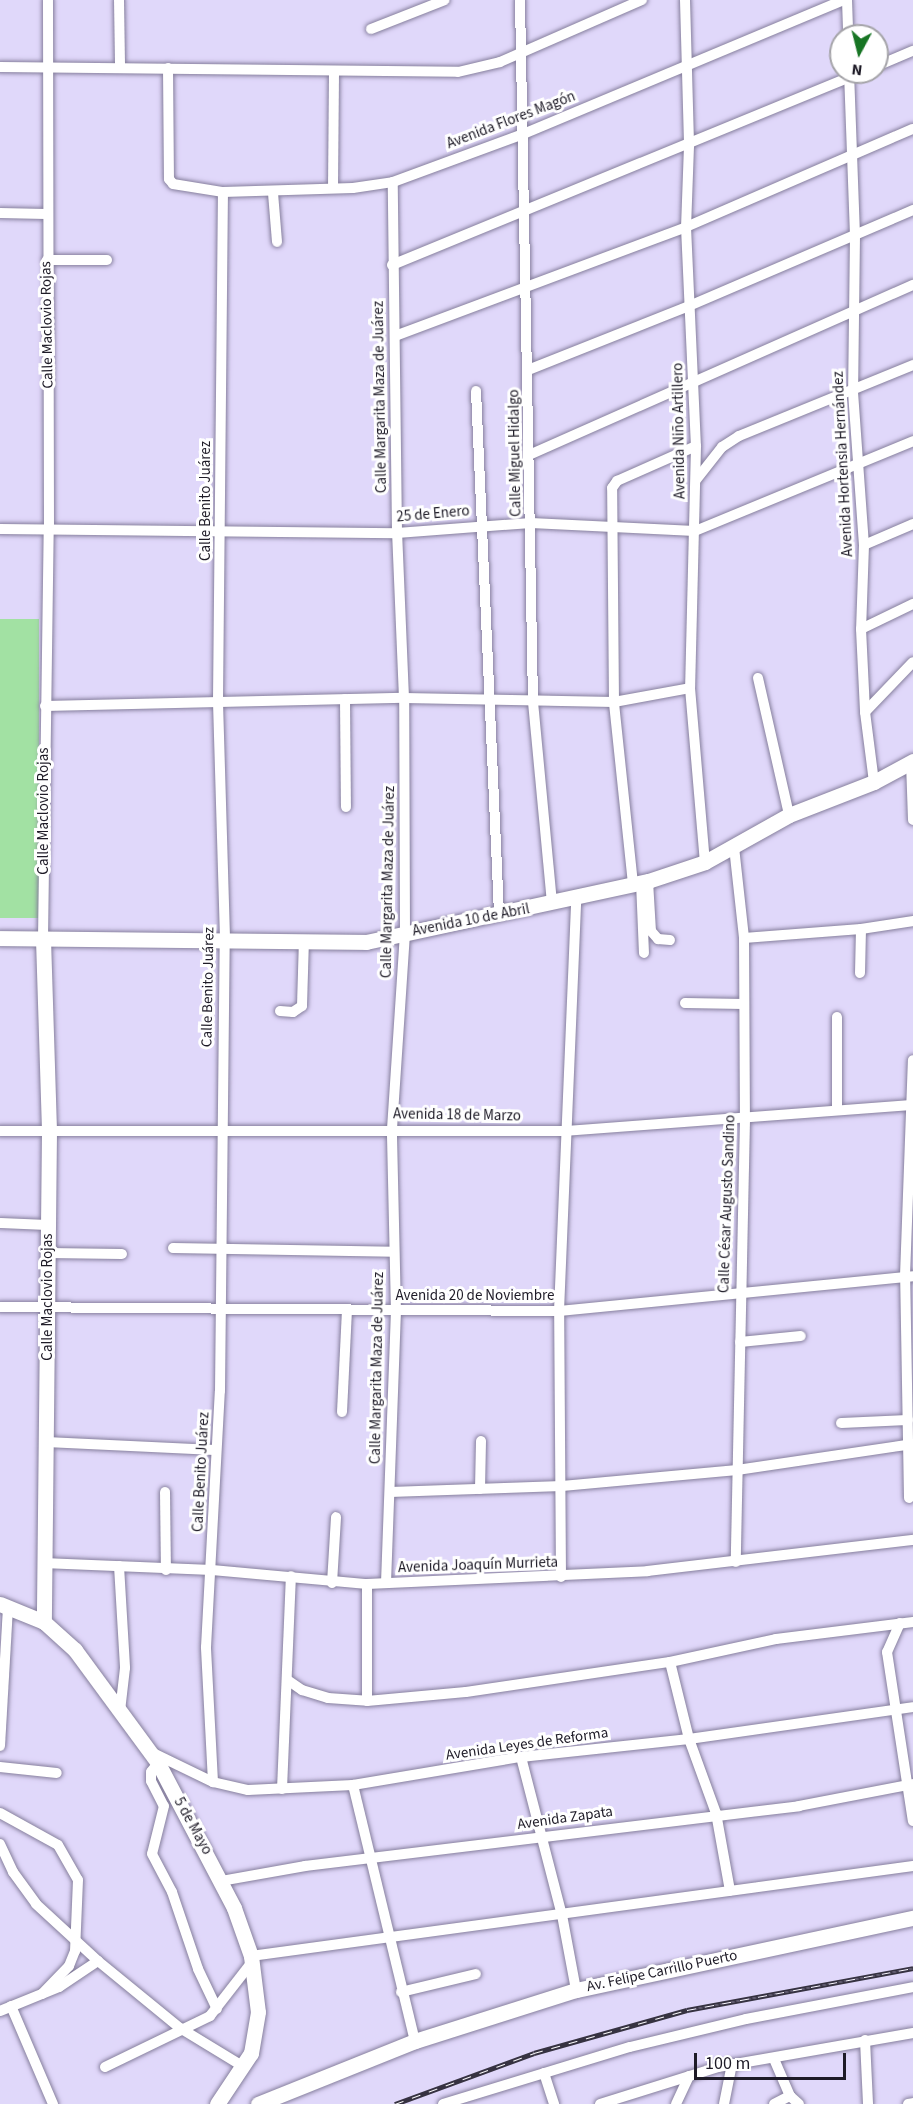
<!DOCTYPE html>
<html>
<head>
<meta charset="utf-8">
<style>
	body { margin:0 }
	#map { position:relative; width:913px; height:2104px; overflow:hidden; background:#e0d8fa; font-family:"Source Sans 3",sans-serif }
	div>[style] { position:absolute }
	.green>* { inset:0; background:#a2e1a3; transform-origin:0 0 }
	.roads { filter:drop-shadow(0 0 2px #867f9d) drop-shadow(0 0 2px #867f9d) }
	.street>* { height:10px; margin:-5px; padding:0 5px; transform-origin:5px; border-radius:5px; background:#fff }
	.secondary>* { height:15px; margin:-7.5px; padding:0 7.5px; transform-origin:7.5px; border-radius:7.5px; background:#fff }
	.rail>* { height:5px; margin-top:-2.5px; transform-origin:0; background:repeating-linear-gradient(90deg,#fff 0 9px,#363241 0 18px); box-sizing:border-box; border-block:2px solid #363241 }
	span { translate:-50% -50%; white-space:nowrap; text-align:center; line-height:1.15; -webkit-text-stroke:6px #fff; paint-order:stroke }
	.street-label { font-size:15px; color:#1e1b27 }
	.north { position:absolute; left:829px; top:24px; width:60px; height:60px; box-sizing:border-box; background:#fff; border:2px solid #a5a4a9; border-radius:50%; rotate:187deg; font-size:16px; font-weight:700; line-height:24px; text-align:center; color:#1e1b27 }
	.north::after { content:''; display:block; margin:auto; width:21px; height:27px; background:#177524; clip-path:polygon(50% 0,100% 100%,50% 72%,0 100%) }
	.scale { position:absolute; left:694px; top:2053px; width:152px; height:27px; box-sizing:border-box; border:3px solid #1e1b27; border-top:0; padding-left:8px; font-size:18px; line-height:21px; white-space:nowrap; color:#1e1b27; -webkit-text-stroke:4px #fff; paint-order:stroke }
</style>
</head>
<body>
<div id="map">
	<div class="green">
		<div style="left:39px;top:619px;width:299px;height:39px;rotate:90deg"></div>
	</div>
	<div class="roads">
		<div class="street">
			<div style="left:119px;top:0;width:67px;rotate:89.1deg"></div>
			<div style="left:520px;top:0;width:702px;rotate:88.94deg"></div>
			<div style="left:533px;top:702px;width:203px;rotate:84.6deg"></div>
			<div style="left:685px;top:0;width:146px;rotate:88.4deg"></div>
			<div style="left:689px;top:146px;width:81px;rotate:92.1deg"></div>
			<div style="left:686px;top:227px;width:219px;rotate:87.4deg"></div>
			<div style="left:696px;top:446px;width:242px;rotate:91.4deg"></div>
			<div style="left:690px;top:688px;width:175px;rotate:85.1deg"></div>
			<div style="left:847px;top:0;width:36px;rotate:88deg"></div>
			<div style="left:371px;top:29px;width:79px;rotate:-21.4deg"></div>
			<div style="left:877px;top:66px;width:39px;rotate:-23deg"></div>
			<div style="left:0;top:67px;width:458px;rotate:0.6deg"></div>
			<div style="left:458px;top:72px;width:43px;rotate:-13.4deg"></div>
			<div style="left:500px;top:62px;width:155px;rotate:-23.6deg"></div>
			<div style="left:168px;top:68px;width:111px;rotate:89.5deg"></div>
			<div style="left:169px;top:179px;width:6px;rotate:51deg"></div>
			<div style="left:173px;top:184px;width:51px;rotate:9.1deg"></div>
			<div style="left:223px;top:192px;width:130px;rotate:-1.8deg"></div>
			<div style="left:353px;top:188px;width:40px;rotate:-8.5deg"></div>
			<div style="left:393px;top:182px;width:136px;rotate:-20.2deg"></div>
			<div style="left:521px;top:135px;width:349px;rotate:-22.7deg"></div>
			<div style="left:849px;top:72px;width:163px;rotate:87.9deg"></div>
			<div style="left:855px;top:235px;width:157px;rotate:90.7deg"></div>
			<div style="left:853px;top:392px;width:153px;rotate:85.9deg"></div>
			<div style="left:864px;top:545px;width:84px;rotate:92deg"></div>
			<div style="left:861px;top:629px;width:83px;rotate:87.2deg"></div>
			<div style="left:865px;top:712px;width:71px;rotate:82.7deg"></div>
			<div style="left:333px;top:188px;width:117px;rotate:-89.5deg"></div>
			<div style="left:273px;top:193px;width:49px;rotate:85.3deg"></div>
			<div style="left:0;top:213px;width:46px;rotate:1.2deg"></div>
			<div style="left:47px;top:260px;width:60px"></div>
			<div style="left:392px;top:265px;width:508px;rotate:-22.32deg"></div>
			<div style="left:395px;top:336px;width:311px;rotate:-20.5deg"></div>
			<div style="left:686px;top:227px;width:247px;rotate:-23.4deg"></div>
			<div style="left:528px;top:370px;width:173px;rotate:-21.7deg"></div>
			<div style="left:689px;top:306px;width:244px;rotate:-23.2deg"></div>
			<div style="left:476px;top:391px;width:524px;rotate:87.48deg"></div>
			<div style="left:529px;top:455px;width:420px;rotate:-23.9deg"></div>
			<div style="left:696px;top:480px;width:42px;rotate:-51.8deg"></div>
			<div style="left:722px;top:447px;width:20px;rotate:-33deg"></div>
			<div style="left:739px;top:436px;width:188px;rotate:-22.2deg"></div>
			<div style="left:0;top:529px;width:397px;rotate:0.6deg"></div>
			<div style="left:397px;top:533px;width:134px;rotate:-4.3deg"></div>
			<div style="left:531px;top:523px;width:164px;rotate:2.8deg"></div>
			<div style="left:695px;top:531px;width:236px;rotate:-22.4deg"></div>
			<div style="left:864px;top:545px;width:53px;rotate:-23.2deg"></div>
			<div style="left:861px;top:629px;width:58px;rotate:-25.7deg"></div>
			<div style="left:758px;top:678px;width:140px;rotate:77.2deg"></div>
			<div style="left:345px;top:699px;width:108px;rotate:89.5deg"></div>
			<div style="left:45px;top:706px;width:359px;rotate:-1.3deg"></div>
			<div style="left:404px;top:698px;width:210px;rotate:1.1deg"></div>
			<div style="left:614px;top:702px;width:77px;rotate:-10.4deg"></div>
			<div style="left:865px;top:712px;width:69px;rotate:-46.2deg"></div>
			<div style="left:911px;top:762px;width:58px;rotate:88deg"></div>
			<div style="left:734px;top:847px;width:92px;rotate:83.7deg"></div>
			<div style="left:744px;top:938px;width:181px;rotate:89.7deg"></div>
			<div style="left:745px;top:1119px;width:443px;rotate:91.2deg"></div>
			<div style="left:648px;top:881px;width:50px;rotate:86.6deg"></div>
			<div style="left:651px;top:931px;width:11px;rotate:49deg"></div>
			<div style="left:658px;top:939px;width:12px;rotate:5deg"></div>
			<div style="left:641px;top:882px;width:71px;rotate:87.6deg"></div>
			<div style="left:633px;top:884px;width:183px;rotate:-96deg"></div>
			<div style="left:614px;top:702px;width:214px;rotate:-90.5deg"></div>
			<div style="left:612px;top:488px;width:9px;rotate:-54deg"></div>
			<div style="left:617px;top:481px;width:86px;rotate:-23.9deg"></div>
			<div style="left:744px;top:938px;width:117px;rotate:-4.4deg"></div>
			<div style="left:861px;top:929px;width:53px;rotate:-8.7deg"></div>
			<div style="left:43px;top:939px;width:411px;rotate:-89.2deg"></div>
			<div style="left:49px;top:528px;width:528px;rotate:-90.11deg"></div>
			<div style="left:860px;top:973px;width:44px;rotate:-88.7deg"></div>
			<div style="left:685px;top:1003px;width:59px;rotate:1deg"></div>
			<div style="left:280px;top:1011px;width:13px;rotate:4deg"></div>
			<div style="left:293px;top:1012px;width:11px;rotate:-34deg"></div>
			<div style="left:302px;top:1006px;width:66px;rotate:-88.3deg"></div>
			<div style="left:837px;top:1109px;width:92px;rotate:-90deg"></div>
			<div style="left:0;top:1131px;width:565px"></div>
			<div style="left:565px;top:1131px;width:349px;rotate:-4.3deg"></div>
			<div style="left:0;top:1223px;width:48px;rotate:2.4deg"></div>
			<div style="left:173px;top:1248px;width:221px;rotate:1deg"></div>
			<div style="left:48px;top:1253px;width:74px;rotate:0.8deg"></div>
			<div style="left:0;top:1307px;width:559px;rotate:0.41deg"></div>
			<div style="left:559px;top:1311px;width:356px;rotate:-5.6deg"></div>
			<div style="left:740px;top:1342px;width:61px;rotate:-5.6deg"></div>
			<div style="left:342px;top:1412px;width:102px;rotate:-87.2deg"></div>
			<div style="left:841px;top:1423px;width:67px;rotate:-2.6deg"></div>
			<div style="left:46px;top:1442px;width:169px;rotate:2.7deg"></div>
			<div style="left:480px;top:1489px;width:48px;rotate:-88.8deg"></div>
			<div style="left:165px;top:1492px;width:78px;rotate:89.3deg"></div>
			<div style="left:390px;top:1492px;width:172px;rotate:-2deg"></div>
			<div style="left:562px;top:1486px;width:176px;rotate:-5.2deg"></div>
			<div style="left:737px;top:1470px;width:178px;rotate:-8.4deg"></div>
			<div style="left:909px;top:1498px;width:222px;rotate:-91deg"></div>
			<div style="left:905px;top:1276px;width:216px;rotate:-87.9deg"></div>
			<div style="left:43px;top:1563px;width:169px;rotate:2.4deg"></div>
			<div style="left:212px;top:1570px;width:156px;rotate:5.2deg"></div>
			<div style="left:367px;top:1584px;width:281px;rotate:-2.6deg"></div>
			<div style="left:648px;top:1571px;width:267px;rotate:-6.7deg"></div>
			<div style="left:119px;top:1566px;width:102px;rotate:86.6deg"></div>
			<div style="left:125px;top:1668px;width:43px;rotate:96.6deg"></div>
			<div style="left:561px;top:1577px;width:266px;rotate:-90.4deg"></div>
			<div style="left:559px;top:1311px;width:412px;rotate:-87.6deg"></div>
			<div style="left:332px;top:1583px;width:66px;rotate:-86.5deg"></div>
			<div style="left:386px;top:1583px;width:271px;rotate:-87.9deg"></div>
			<div style="left:396px;top:1312px;width:183px;rotate:-91.3deg"></div>
			<div style="left:392px;top:1129px;width:196px;rotate:-86.2deg"></div>
			<div style="left:405px;top:933px;width:235px;rotate:-90.2deg"></div>
			<div style="left:404px;top:698px;width:165px;rotate:-92.4deg"></div>
			<div style="left:397px;top:533px;width:351px;rotate:-90.7deg"></div>
			<div style="left:367px;top:1584px;width:117px;rotate:90deg"></div>
			<div style="left:900px;top:1623px;width:32px;rotate:114deg"></div>
			<div style="left:887px;top:1652px;width:171px;rotate:81.3deg"></div>
			<div style="left:670px;top:1662px;width:79px;rotate:76.1deg"></div>
			<div style="left:689px;top:1739px;width:79px;rotate:70deg"></div>
			<div style="left:716px;top:1813px;width:79px;rotate:79.8deg"></div>
			<div style="left:289px;top:1681px;width:16px;rotate:35deg"></div>
			<div style="left:302px;top:1690px;width:27px;rotate:17deg"></div>
			<div style="left:328px;top:1698px;width:39px;rotate:4deg"></div>
			<div style="left:367px;top:1701px;width:99px;rotate:-5.2deg"></div>
			<div style="left:466px;top:1692px;width:206px;rotate:-8.4deg"></div>
			<div style="left:670px;top:1662px;width:108px;rotate:-12.2deg"></div>
			<div style="left:776px;top:1639px;width:138px;rotate:-7.1deg"></div>
			<div style="left:0;top:1746px;width:139px;rotate:-86.7deg"></div>
			<div style="left:153px;top:1753px;width:67px;rotate:25.8deg"></div>
			<div style="left:213px;top:1782px;width:36px;rotate:13deg"></div>
			<div style="left:248px;top:1790px;width:105px;rotate:-2.7deg"></div>
			<div style="left:353px;top:1785px;width:170px;rotate:-9.5deg"></div>
			<div style="left:521px;top:1757px;width:169px;rotate:-6.1deg"></div>
			<div style="left:689px;top:1739px;width:226px;rotate:-8.1deg"></div>
			<div style="left:521px;top:1757px;width:163px;rotate:75.5deg"></div>
			<div style="left:562px;top:1915px;width:76px;rotate:79.4deg"></div>
			<div style="left:158px;top:1763px;width:11px;rotate:128deg"></div>
			<div style="left:151px;top:1772px;width:9px;rotate:90deg"></div>
			<div style="left:151px;top:1781px;width:28px;rotate:63deg"></div>
			<div style="left:164px;top:1806px;width:49px;rotate:104deg"></div>
			<div style="left:152px;top:1854px;width:43px;rotate:62.2deg"></div>
			<div style="left:172px;top:1892px;width:81px;rotate:71.3deg"></div>
			<div style="left:198px;top:1969px;width:44px;rotate:64.6deg"></div>
			<div style="left:0;top:1767px;width:57px;rotate:6deg"></div>
			<div style="left:213px;top:1782px;width:135px;rotate:-93deg"></div>
			<div style="left:206px;top:1647px;width:256px;rotate:-86.9deg"></div>
			<div style="left:220px;top:1391px;width:453px;rotate:-89.4deg"></div>
			<div style="left:225px;top:938px;width:238px;rotate:-91.7deg"></div>
			<div style="left:218px;top:700px;width:508px;rotate:-89.44deg"></div>
			<div style="left:353px;top:1785px;width:263px;rotate:76.4deg"></div>
			<div style="left:282px;top:1789px;width:213px;rotate:-87.6deg"></div>
			<div style="left:0;top:1813px;width:66px;rotate:28.9deg"></div>
			<div style="left:58px;top:1845px;width:40px;rotate:60.3deg"></div>
			<div style="left:78px;top:1880px;width:71px;rotate:92.4deg"></div>
			<div style="left:75px;top:1951px;width:16px;rotate:112deg"></div>
			<div style="left:69px;top:1966px;width:39px;rotate:134deg"></div>
			<div style="left:0;top:1844px;width:31px;rotate:65deg"></div>
			<div style="left:13px;top:1872px;width:39px;rotate:54deg"></div>
			<div style="left:36px;top:1904px;width:84px;rotate:42.6deg"></div>
			<div style="left:98px;top:1961px;width:106px;rotate:39.3deg"></div>
			<div style="left:180px;top:2028px;width:75px;rotate:31.4deg"></div>
			<div style="left:221px;top:1881px;width:85px;rotate:-10.1deg"></div>
			<div style="left:305px;top:1866px;width:498px;rotate:-6.9deg"></div>
			<div style="left:799px;top:1806px;width:116px;rotate:-10.9deg"></div>
			<div style="left:251px;top:1956px;width:668px;rotate:-7.74deg"></div>
			<div style="left:401px;top:1992px;width:77px;rotate:-13.5deg"></div>
			<div style="left:11px;top:2006px;width:107px;rotate:66.8deg"></div>
			<div style="left:0;top:2011px;width:64px;rotate:-22.1deg"></div>
			<div style="left:59px;top:1987px;width:47px;rotate:-33.7deg"></div>
			<div style="left:865px;top:2040px;width:64px;rotate:87.3deg"></div>
			<div style="left:774px;top:2059px;width:40px;rotate:66.6deg"></div>
			<div style="left:790px;top:2096px;width:12px;rotate:42deg"></div>
			<div style="left:105px;top:2067px;width:117px;rotate:-25.9deg"></div>
			<div style="left:210px;top:2016px;width:68px;rotate:-52.1deg"></div>
			<div style="left:544px;top:2073px;width:33px;rotate:72deg"></div>
			<div style="left:443px;top:2104px;width:195px;rotate:-17deg"></div>
			<div style="left:630px;top:2047px;width:119px;rotate:-13.6deg"></div>
			<div style="left:746px;top:2019px;width:170px;rotate:-10.8deg"></div>
			<div style="left:600px;top:2104px;width:124px;rotate:-17.4deg"></div>
			<div style="left:718px;top:2067px;width:198px;rotate:-9.9deg"></div>
			<div style="left:676px;top:2104px;width:31px;rotate:-65deg"></div>
			<div style="left:724px;top:2104px;width:41px;rotate:-78.7deg"></div>
			<div style="left:774px;top:2104px;width:18px;rotate:-27deg"></div>
			<div style="left:908px;top:2104px;width:5px;rotate:-11deg"></div>
		</div>
		<div class="secondary">
			<div style="left:0;top:938px;width:366px;rotate:0.6deg"></div>
			<div style="left:366px;top:942px;width:289px;rotate:-12.2deg"></div>
			<div style="left:648px;top:881px;width:60px;rotate:-18.4deg"></div>
			<div style="left:705px;top:862px;width:96px;rotate:-29.2deg"></div>
			<div style="left:789px;top:815px;width:91px;rotate:-21.2deg"></div>
			<div style="left:874px;top:782px;width:44px;rotate:-28.3deg"></div>
			<div style="left:43px;top:939px;width:192px;rotate:88.2deg"></div>
			<div style="left:49px;top:1131px;width:491px;rotate:90.6deg"></div>
			<div style="left:0;top:1604px;width:48px;rotate:22.2deg"></div>
			<div style="left:44px;top:1622px;width:42px;rotate:42.1deg"></div>
			<div style="left:75px;top:1650px;width:140px;rotate:53.7deg"></div>
			<div style="left:158px;top:1763px;width:164px;rotate:62.3deg"></div>
			<div style="left:234px;top:1908px;width:51px;rotate:70.5deg"></div>
			<div style="left:251px;top:1956px;width:56px;rotate:82.9deg"></div>
			<div style="left:258px;top:2012px;width:42px;rotate:99.7deg"></div>
			<div style="left:251px;top:2053px;width:61px;rotate:123.7deg"></div>
			<div style="left:258px;top:2104px;width:169px;rotate:-21.9deg"></div>
			<div style="left:415px;top:2041px;width:169px;rotate:-17.6deg"></div>
			<div style="left:576px;top:1990px;width:345px;rotate:-12.1deg"></div>
		</div>
	</div>
	<div class="rail">
		<div style="left:395px;top:2104px;width:148px;rotate:-20.1deg"></div>
		<div style="left:534px;top:2053px;width:159px;rotate:-15.7deg"></div>
		<div style="left:687px;top:2010px;width:230px;rotate:-10.5deg"></div>
	</div>
	<div class="street-label">
		<span style="left:511px;top:120px;rotate:-21deg">Avenida Flores Magón</span>
		<span style="left:47px;top:325px;rotate:-91deg">Calle Maclovio Rojas</span>
		<span style="left:380px;top:397px;rotate:-91deg">Calle Margarita Maza de Juárez</span>
		<span style="left:679px;top:431px;rotate:-91deg">Avenida Niño Artillero</span>
		<span style="left:515px;top:453px;rotate:-91deg">Calle Miguel Hidalgo</span>
		<span style="left:843px;top:464px;rotate:-93deg">Avenida Hortensia Hernández</span>
		<span style="left:206px;top:501px;rotate:-90deg">Calle Benito Juárez</span>
		<span style="left:433px;top:514px;rotate:-5deg">25 de Enero</span>
		<span style="left:44px;top:811px;rotate:-90deg">Calle Maclovio Rojas</span>
		<span style="left:388px;top:882px;rotate:-89deg">Calle Margarita Maza de Juárez</span>
		<span style="left:471px;top:920px;rotate:-11deg">Avenida 10 de Abril</span>
		<span style="left:208px;top:987px;rotate:-89deg">Calle Benito Juárez</span>
		<span style="left:457px;top:1115px;rotate:1deg">Avenida 18 de Marzo</span>
		<span style="left:727px;top:1204px;rotate:-88deg">Calle César Augusto Sandino</span>
		<span style="left:475px;top:1296px">Avenida 20 de Noviembre</span>
		<span style="left:48px;top:1297px;rotate:-90deg">Calle Maclovio Rojas</span>
		<span style="left:377px;top:1368px;rotate:-89deg">Calle Margarita Maza de Juárez</span>
		<span style="left:201px;top:1472px;rotate:-87deg">Calle Benito Juárez</span>
		<span style="left:478px;top:1565px;rotate:-2deg">Avenida Joaquín Murrieta</span>
		<span style="left:527px;top:1744px;rotate:-8deg">Avenida Leyes de Reforma</span>
		<span style="left:565px;top:1818px;rotate:-8deg">Avenida Zapata</span>
		<span style="left:193px;top:1826px;rotate:61deg">5 de Mayo</span>
		<span style="left:662px;top:1971px;rotate:-12deg">Av. Felipe Carrillo Puerto</span>
	</div>
	<div class="north">N</div>
	<div class="scale">100 m</div>
</div>
</body>
</html>
